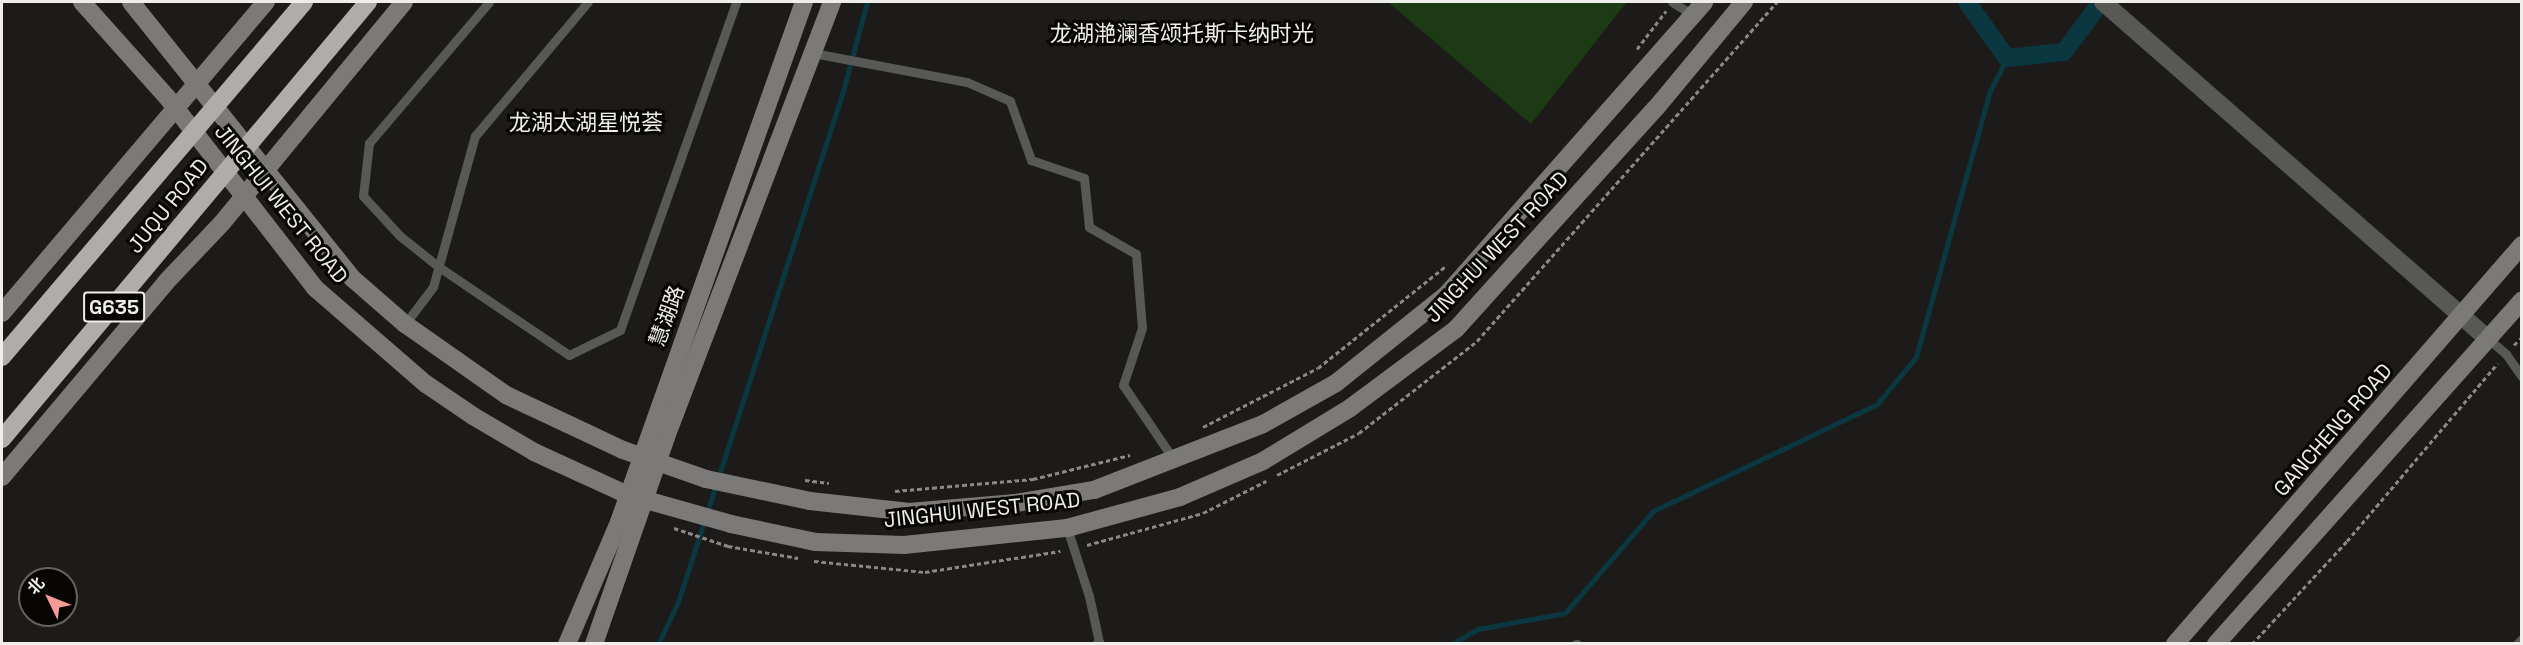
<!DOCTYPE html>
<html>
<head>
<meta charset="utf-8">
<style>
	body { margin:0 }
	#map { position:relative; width:2523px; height:645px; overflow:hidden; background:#1d1b19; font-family:"Space Grotesk","Noto Sans SC",sans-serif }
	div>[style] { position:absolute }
	.green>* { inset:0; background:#1c3a13 }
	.stream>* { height:5px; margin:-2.5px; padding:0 2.5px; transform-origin:2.5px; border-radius:2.5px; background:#0a3740 }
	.canal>* { height:18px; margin:-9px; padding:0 9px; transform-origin:9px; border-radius:9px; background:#0a3740 }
	.path>* { height:3px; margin-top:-1.5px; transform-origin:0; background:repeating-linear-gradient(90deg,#8a8987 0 4.5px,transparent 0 7.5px) }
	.lane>* { height:9px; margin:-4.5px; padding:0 4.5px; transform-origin:4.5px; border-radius:4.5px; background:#585856 }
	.street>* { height:18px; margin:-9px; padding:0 9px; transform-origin:9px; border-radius:9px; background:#585856 }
	.secondary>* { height:18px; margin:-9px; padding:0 9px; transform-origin:9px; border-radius:9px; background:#7b7a78 }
	.highway>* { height:18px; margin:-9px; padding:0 9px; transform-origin:9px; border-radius:9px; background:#afadaa }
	span { translate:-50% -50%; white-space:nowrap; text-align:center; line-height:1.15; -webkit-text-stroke:6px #070605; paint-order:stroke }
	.shield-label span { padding:2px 4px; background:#070605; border:2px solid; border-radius:4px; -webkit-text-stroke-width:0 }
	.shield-label { font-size:20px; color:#efeeec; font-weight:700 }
	.street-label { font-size:21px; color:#efeeec }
	.neighbourhood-label { font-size:22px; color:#efeeec }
	.frame { position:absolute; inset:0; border:3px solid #efeeec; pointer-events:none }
	.north { position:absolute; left:18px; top:567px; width:60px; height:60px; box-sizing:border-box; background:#070605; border:2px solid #646361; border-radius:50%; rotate:313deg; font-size:16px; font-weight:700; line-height:24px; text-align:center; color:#efeeec }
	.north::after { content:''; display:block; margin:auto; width:21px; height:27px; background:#f59b98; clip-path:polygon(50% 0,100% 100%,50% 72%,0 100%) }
</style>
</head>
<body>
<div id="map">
	<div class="green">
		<div style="clip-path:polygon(1388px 2px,1624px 2px,1626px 3px,1531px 124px)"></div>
	</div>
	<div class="stream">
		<div style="left:658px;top:644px;width:47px;rotate:-64.5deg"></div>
		<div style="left:678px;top:602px;width:537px;rotate:-72.1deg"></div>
		<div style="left:843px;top:91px;width:92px;rotate:-74.9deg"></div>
		<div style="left:1451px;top:644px;width:31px;rotate:-29deg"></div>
		<div style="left:1478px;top:629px;width:88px;rotate:-10.4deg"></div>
		<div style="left:1565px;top:613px;width:135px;rotate:-49.2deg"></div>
		<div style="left:1653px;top:511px;width:248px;rotate:-25.5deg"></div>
		<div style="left:1877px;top:404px;width:61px;rotate:-50.3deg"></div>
		<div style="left:1916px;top:357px;width:274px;rotate:-74.5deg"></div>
		<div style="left:1989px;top:93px;width:39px;rotate:-63deg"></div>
	</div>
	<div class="canal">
		<div style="left:1967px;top:2px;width:69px;rotate:54.5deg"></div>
		<div style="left:2007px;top:58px;width:57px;rotate:-6deg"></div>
		<div style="left:2064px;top:52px;width:62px;rotate:-53.5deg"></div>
	</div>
	<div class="path">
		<div style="left:1637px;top:49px;width:48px;rotate:-52.7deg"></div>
		<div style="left:2514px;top:345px;width:11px;rotate:-45deg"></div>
		<div style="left:1203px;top:427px;width:129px;rotate:-27.2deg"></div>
		<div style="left:1318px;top:368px;width:165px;rotate:-38.6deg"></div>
		<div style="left:1277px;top:475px;width:92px;rotate:-27.1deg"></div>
		<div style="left:1359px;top:433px;width:150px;rotate:-37.9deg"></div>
		<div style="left:1477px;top:341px;width:453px;rotate:-48.5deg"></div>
		<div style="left:805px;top:480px;width:24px;rotate:7deg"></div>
		<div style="left:895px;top:491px;width:139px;rotate:-5deg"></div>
		<div style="left:1033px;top:479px;width:100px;rotate:-13.9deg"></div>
		<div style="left:674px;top:528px;width:57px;rotate:18.4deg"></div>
		<div style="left:728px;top:546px;width:71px;rotate:9.7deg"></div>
		<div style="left:1087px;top:545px;width:120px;rotate:-15.4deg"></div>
		<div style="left:1203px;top:513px;width:71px;rotate:-26.9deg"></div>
		<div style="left:814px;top:561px;width:112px;rotate:5.7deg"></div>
		<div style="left:925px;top:572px;width:137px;rotate:-8.8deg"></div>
		<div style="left:2252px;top:644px;width:140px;rotate:-47.3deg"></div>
		<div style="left:2347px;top:541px;width:233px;rotate:-49.7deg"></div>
	</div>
	<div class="lane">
		<div style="left:489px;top:2px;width:185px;rotate:130.4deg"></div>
		<div style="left:369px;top:143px;width:53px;rotate:96.5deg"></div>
		<div style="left:363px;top:196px;width:54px;rotate:47.2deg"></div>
		<div style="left:400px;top:236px;width:50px;rotate:38.5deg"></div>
		<div style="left:439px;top:267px;width:157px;rotate:34.1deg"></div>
		<div style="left:569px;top:355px;width:57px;rotate:-26.1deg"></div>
		<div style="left:620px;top:330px;width:348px;rotate:-70.5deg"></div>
		<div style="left:1672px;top:2px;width:22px;rotate:32deg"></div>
		<div style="left:813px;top:53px;width:157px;rotate:10.7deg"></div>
		<div style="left:967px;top:82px;width:47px;rotate:23.8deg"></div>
		<div style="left:1010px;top:101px;width:63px;rotate:70.4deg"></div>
		<div style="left:1031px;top:160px;width:56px;rotate:18.8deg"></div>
		<div style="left:1084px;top:178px;width:49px;rotate:84.2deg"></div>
		<div style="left:1089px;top:227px;width:54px;rotate:29.9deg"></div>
		<div style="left:1136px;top:254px;width:74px;rotate:85.4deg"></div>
		<div style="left:1142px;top:328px;width:60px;rotate:108.4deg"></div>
		<div style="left:1123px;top:385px;width:91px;rotate:55.8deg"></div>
		<div style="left:405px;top:324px;width:46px;rotate:-52.9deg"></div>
		<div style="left:433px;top:287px;width:157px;rotate:-74.5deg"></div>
		<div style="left:475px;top:136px;width:175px;rotate:-49.9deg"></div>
		<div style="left:2487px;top:338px;width:25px;rotate:40deg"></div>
		<div style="left:2506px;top:354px;width:28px;rotate:55deg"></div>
		<div style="left:1067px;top:528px;width:71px;rotate:72.1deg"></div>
		<div style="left:1089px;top:596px;width:47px;rotate:77.7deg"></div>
		<div style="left:1099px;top:642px;width:4px;rotate:146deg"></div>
		<div style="left:1576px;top:644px;width:1px"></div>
		<div style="left:2517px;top:644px;width:7px;rotate:-45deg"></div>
	</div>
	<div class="street">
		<div style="left:2103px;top:2px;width:510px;rotate:41.19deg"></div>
	</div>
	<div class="secondary">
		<div style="left:82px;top:2px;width:127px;rotate:48.2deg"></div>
		<div style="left:167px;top:97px;width:242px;rotate:52.2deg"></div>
		<div style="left:315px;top:288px;width:147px;rotate:40.9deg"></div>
		<div style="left:426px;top:384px;width:57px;rotate:34.2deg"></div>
		<div style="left:473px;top:416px;width:71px;rotate:30.5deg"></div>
		<div style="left:534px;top:452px;width:103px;rotate:24.6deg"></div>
		<div style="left:628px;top:495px;width:107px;rotate:15.7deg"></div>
		<div style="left:731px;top:524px;width:87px;rotate:12deg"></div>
		<div style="left:816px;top:542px;width:88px;rotate:2deg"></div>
		<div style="left:904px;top:545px;width:164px;rotate:-6deg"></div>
		<div style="left:1067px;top:528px;width:117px;rotate:-15.3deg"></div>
		<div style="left:1180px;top:497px;width:90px;rotate:-23.4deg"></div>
		<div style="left:1263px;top:461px;width:102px;rotate:-31.3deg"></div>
		<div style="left:1350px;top:408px;width:132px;rotate:-36.7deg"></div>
		<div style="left:1456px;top:329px;width:298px;rotate:-47.9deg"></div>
		<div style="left:1656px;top:108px;width:138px;rotate:-50.3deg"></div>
		<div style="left:131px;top:2px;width:354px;rotate:51.3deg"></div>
		<div style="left:352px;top:278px;width:70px;rotate:41deg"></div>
		<div style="left:405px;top:324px;width:123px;rotate:35.1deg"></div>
		<div style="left:506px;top:395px;width:129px;rotate:25.2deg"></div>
		<div style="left:623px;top:450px;width:88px;rotate:19.3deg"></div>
		<div style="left:706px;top:479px;width:106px;rotate:11.9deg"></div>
		<div style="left:810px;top:501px;width:100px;rotate:6.3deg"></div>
		<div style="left:909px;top:512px;width:107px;rotate:-4.8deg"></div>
		<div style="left:1016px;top:503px;width:79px;rotate:-9.5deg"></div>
		<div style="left:1094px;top:490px;width:181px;rotate:-21.3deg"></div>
		<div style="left:1263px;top:424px;width:84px;rotate:-29.3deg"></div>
		<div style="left:1336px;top:383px;width:142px;rotate:-38.7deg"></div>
		<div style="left:1447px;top:294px;width:389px;rotate:-48.6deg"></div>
		<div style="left:2px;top:313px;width:408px;rotate:-49.7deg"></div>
		<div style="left:2px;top:477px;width:255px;rotate:-49.9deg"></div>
		<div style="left:166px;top:282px;width:81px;rotate:-46.5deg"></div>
		<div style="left:222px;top:223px;width:286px;rotate:-50.5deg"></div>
		<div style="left:567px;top:644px;width:133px;rotate:-66.9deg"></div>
		<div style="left:619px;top:522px;width:552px;rotate:-70.42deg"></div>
		<div style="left:594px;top:644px;width:219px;rotate:-70.8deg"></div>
		<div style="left:666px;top:437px;width:466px;rotate:-69.1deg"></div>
		<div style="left:2175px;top:644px;width:529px;rotate:-48.99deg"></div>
		<div style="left:2216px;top:644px;width:460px;rotate:-48.3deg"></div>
	</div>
	<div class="highway">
		<div style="left:2px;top:357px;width:466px;rotate:-49.6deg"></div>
		<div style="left:2px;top:439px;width:570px;rotate:-50.05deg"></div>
	</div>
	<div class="shield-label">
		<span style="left:114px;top:307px">G635</span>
	</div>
	<div class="street-label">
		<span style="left:281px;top:204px;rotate:51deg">JINGHUI WEST ROAD</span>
		<span style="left:168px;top:206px;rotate:-51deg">JUQU ROAD</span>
		<span style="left:1497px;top:247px;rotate:-47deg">JINGHUI WEST ROAD</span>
		<span style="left:667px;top:316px;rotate:-70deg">慧湖路</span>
		<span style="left:2333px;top:430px;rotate:-49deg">GANCHENG ROAD</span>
		<span style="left:982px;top:510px;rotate:-6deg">JINGHUI WEST ROAD</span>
	</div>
	<div class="neighbourhood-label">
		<span style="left:1182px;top:34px">龙湖滟澜香颂托斯卡纳时光</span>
		<span style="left:586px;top:123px">龙湖太湖星悦荟</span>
	</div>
	<div class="frame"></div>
	<div class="north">北</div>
</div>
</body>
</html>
